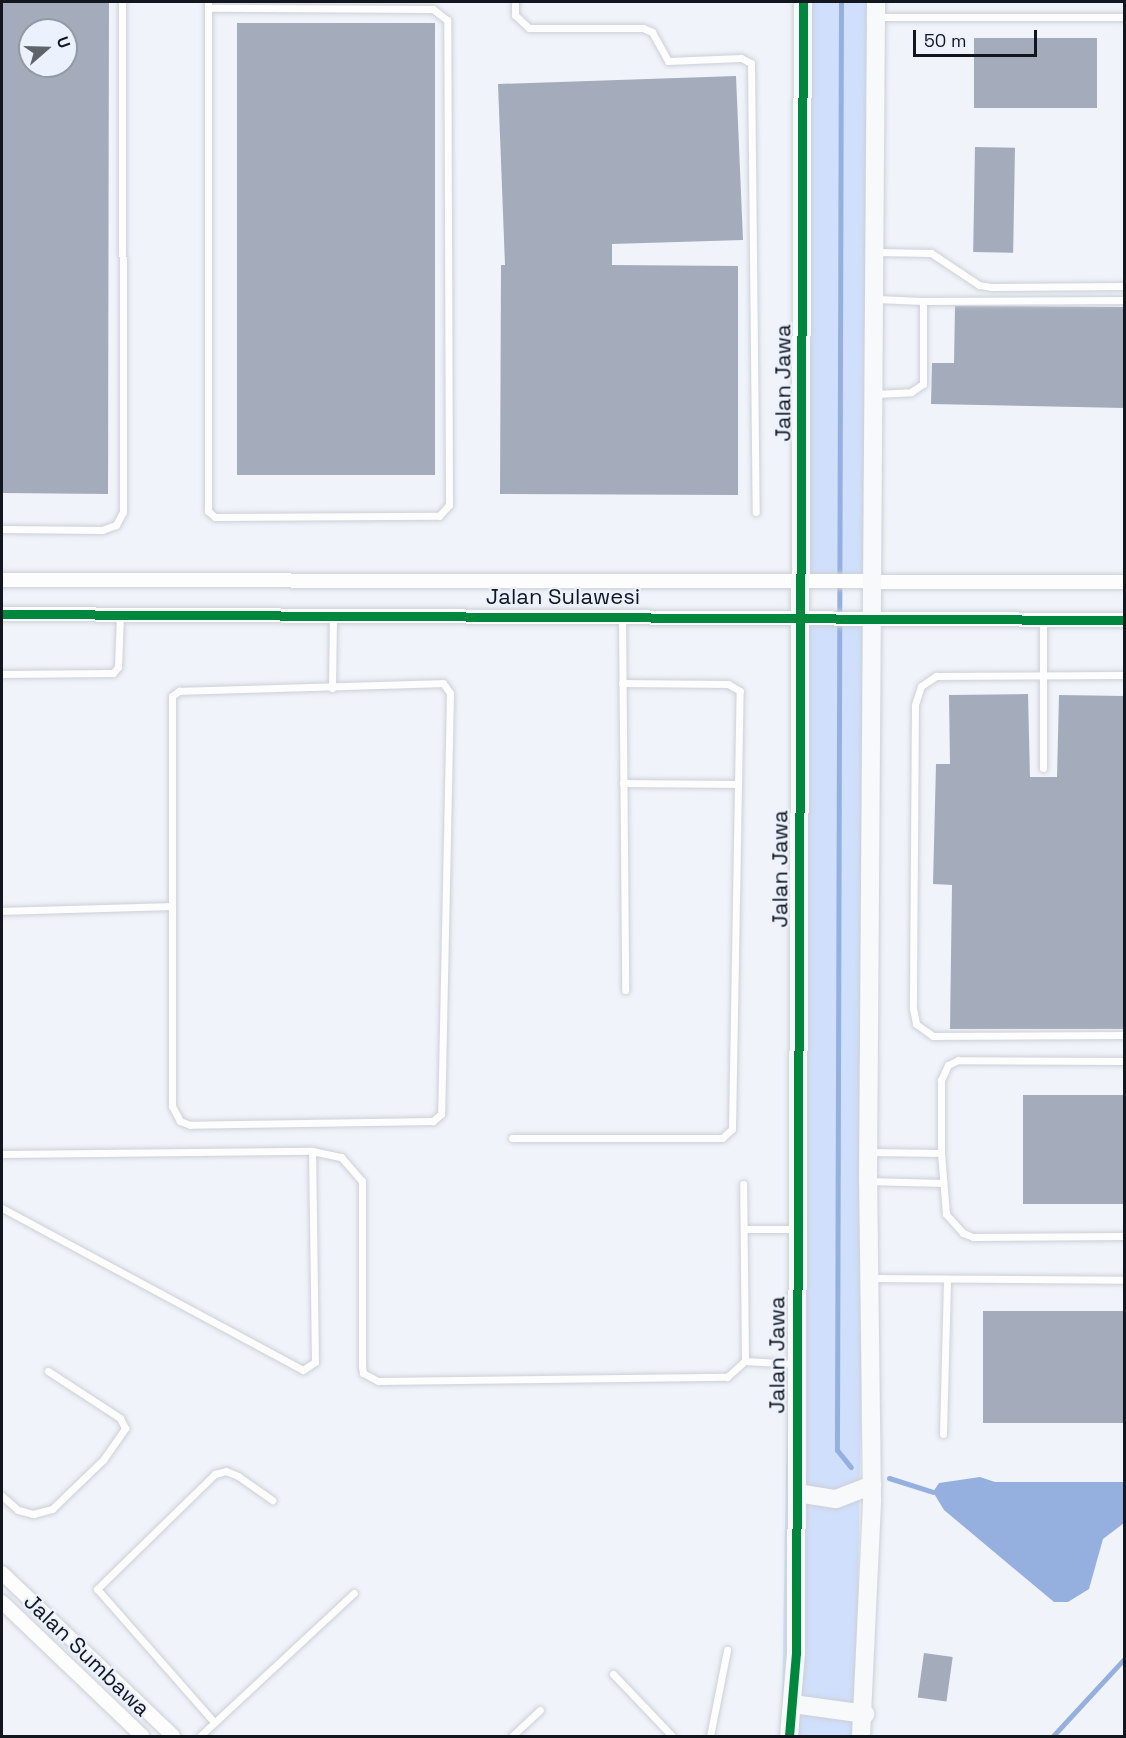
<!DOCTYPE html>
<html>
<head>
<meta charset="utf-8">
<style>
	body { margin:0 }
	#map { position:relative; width:1126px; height:1738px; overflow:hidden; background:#f0f3f9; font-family:"Space Grotesk",sans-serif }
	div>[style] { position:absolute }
	.green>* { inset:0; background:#d0dffb; transform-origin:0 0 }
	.water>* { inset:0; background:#95b0df }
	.stream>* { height:5px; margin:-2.5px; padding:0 2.5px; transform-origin:2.5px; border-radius:2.5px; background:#95b0df }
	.building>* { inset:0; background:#a4acbb; transform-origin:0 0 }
	.roads { filter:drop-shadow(0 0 2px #ccd0d7) drop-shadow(0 0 2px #ccd0d7) }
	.lane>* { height:7px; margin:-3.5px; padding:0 3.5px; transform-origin:3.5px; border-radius:3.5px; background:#fdfdfe }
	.street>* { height:14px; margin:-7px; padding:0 7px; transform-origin:7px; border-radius:7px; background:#fdfdfe }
	.secondary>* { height:18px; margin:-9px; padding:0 9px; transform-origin:9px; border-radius:9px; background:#f8f9fb }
	.cycleway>* { height:9px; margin:-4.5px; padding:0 4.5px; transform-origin:4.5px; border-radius:4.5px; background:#00873e }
	span { translate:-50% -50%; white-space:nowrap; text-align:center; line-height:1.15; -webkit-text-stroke:4.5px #ecf2fd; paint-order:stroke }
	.street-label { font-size:22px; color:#11161f }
	.frame { position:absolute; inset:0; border:3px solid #11161f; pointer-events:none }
	.north { position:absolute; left:18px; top:18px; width:60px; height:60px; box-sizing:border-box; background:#ecf2fd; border:2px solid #949aa4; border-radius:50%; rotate:70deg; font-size:16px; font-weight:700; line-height:24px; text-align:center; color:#11161f }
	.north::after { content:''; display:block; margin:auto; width:21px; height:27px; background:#5f636b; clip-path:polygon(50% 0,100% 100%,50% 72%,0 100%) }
	.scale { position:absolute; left:913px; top:30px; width:124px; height:27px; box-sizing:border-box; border:3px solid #11161f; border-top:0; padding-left:8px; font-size:18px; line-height:21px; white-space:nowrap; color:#11161f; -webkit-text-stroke:4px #ecf2fd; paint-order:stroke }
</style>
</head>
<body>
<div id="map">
	<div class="green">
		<div style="left:803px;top:2px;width:73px;height:579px"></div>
		<div style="left:801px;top:617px;width:74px;height:1119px;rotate:1deg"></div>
	</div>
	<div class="water">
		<div style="clip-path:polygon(980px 1477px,995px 1482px,1124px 1482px,1124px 1523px,1103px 1539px,1089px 1589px,1068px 1602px,1054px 1602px,944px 1510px,933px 1492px,939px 1483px)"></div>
	</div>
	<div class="stream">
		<div style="left:841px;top:2px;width:1448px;rotate:90.16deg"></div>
		<div style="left:837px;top:1450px;width:22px;rotate:51deg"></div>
		<div style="left:889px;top:1478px;width:46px;rotate:17.7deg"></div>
		<div style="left:1053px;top:1736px;width:105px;rotate:-47.3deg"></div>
	</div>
	<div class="building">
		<div style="clip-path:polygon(evenodd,2px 2px,109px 2px,108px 494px,2px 493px,2px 2px,30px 30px,66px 30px,66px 66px,30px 66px,30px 30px)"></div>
		<div style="left:237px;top:23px;width:198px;height:452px"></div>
		<div style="left:974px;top:38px;width:123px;height:70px"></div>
		<div style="clip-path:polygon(736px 76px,743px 240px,612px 244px,612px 265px,738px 266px,738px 495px,500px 494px,501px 265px,505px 265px,498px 84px)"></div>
		<div style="left:975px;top:147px;width:40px;height:105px;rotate:1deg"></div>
		<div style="clip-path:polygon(955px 306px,1125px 307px,1125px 408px,931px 404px,932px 363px,954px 363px)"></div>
		<div style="clip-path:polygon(1028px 694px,1030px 777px,1057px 777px,1059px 695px,1125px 696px,1125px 1029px,950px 1029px,952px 885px,933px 884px,936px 764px,950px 764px,949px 695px)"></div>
		<div style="left:1125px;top:1095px;width:109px;height:102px;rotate:90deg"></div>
		<div style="left:983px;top:1311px;width:142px;height:112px"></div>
		<div style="left:924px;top:1653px;width:29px;height:45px;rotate:8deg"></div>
	</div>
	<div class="roads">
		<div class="lane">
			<div style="left:208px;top:2px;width:509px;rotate:90deg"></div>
			<div style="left:208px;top:511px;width:9px;rotate:41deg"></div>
			<div style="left:215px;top:517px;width:224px;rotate:-0.3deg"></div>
			<div style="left:439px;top:516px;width:15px;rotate:-48deg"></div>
			<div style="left:449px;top:505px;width:485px;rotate:-90.2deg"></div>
			<div style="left:447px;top:20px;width:18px;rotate:-142deg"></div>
			<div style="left:433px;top:9px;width:225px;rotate:-179.7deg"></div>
			<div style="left:515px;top:2px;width:13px;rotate:90deg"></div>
			<div style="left:515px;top:15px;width:19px;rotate:43deg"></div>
			<div style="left:529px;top:28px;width:114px"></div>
			<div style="left:643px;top:28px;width:10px;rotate:24deg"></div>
			<div style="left:652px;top:32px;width:33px;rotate:61deg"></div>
			<div style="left:668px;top:61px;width:73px;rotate:-2.4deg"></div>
			<div style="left:741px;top:58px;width:11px;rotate:27deg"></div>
			<div style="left:751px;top:63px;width:449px;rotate:89.4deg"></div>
			<div style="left:878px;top:17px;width:246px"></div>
			<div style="left:876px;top:252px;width:55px;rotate:1deg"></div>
			<div style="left:931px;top:253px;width:58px;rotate:33.7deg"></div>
			<div style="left:979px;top:285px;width:12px;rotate:9deg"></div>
			<div style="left:991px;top:287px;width:133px;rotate:-0.4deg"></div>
			<div style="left:876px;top:299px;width:47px;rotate:2.4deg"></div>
			<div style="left:876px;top:394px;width:35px;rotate:-3deg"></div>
			<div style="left:911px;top:392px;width:14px;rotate:-34deg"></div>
			<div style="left:923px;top:384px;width:83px;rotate:-90deg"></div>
			<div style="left:923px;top:301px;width:201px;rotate:-0.3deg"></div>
			<div style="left:2px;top:529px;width:100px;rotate:0.6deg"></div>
			<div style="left:102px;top:530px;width:15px;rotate:-20deg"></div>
			<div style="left:116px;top:525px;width:15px;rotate:-62deg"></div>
			<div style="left:123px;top:512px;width:510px;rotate:-90.11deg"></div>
			<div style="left:622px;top:617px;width:373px;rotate:89.5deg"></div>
			<div style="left:2px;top:674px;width:111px;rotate:-0.5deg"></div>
			<div style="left:113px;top:673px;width:8px;rotate:-50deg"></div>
			<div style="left:118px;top:667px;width:52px;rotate:-87.8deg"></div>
			<div style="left:1124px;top:675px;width:188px;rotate:179.7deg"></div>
			<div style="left:936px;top:676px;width:18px;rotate:146deg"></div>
			<div style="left:921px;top:686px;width:20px;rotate:108deg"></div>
			<div style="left:915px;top:705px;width:303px;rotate:90.4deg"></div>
			<div style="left:913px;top:1008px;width:16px;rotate:79deg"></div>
			<div style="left:916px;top:1024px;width:21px;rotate:35deg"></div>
			<div style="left:933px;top:1036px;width:191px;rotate:-0.3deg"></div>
			<div style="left:443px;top:683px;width:12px;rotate:55deg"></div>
			<div style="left:450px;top:693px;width:421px;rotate:91.2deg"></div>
			<div style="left:441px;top:1114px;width:11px;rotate:139deg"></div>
			<div style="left:433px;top:1121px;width:243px;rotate:179.1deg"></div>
			<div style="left:190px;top:1125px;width:11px;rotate:-158deg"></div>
			<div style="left:180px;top:1121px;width:17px;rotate:-118deg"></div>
			<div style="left:172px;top:1106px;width:410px;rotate:-90deg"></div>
			<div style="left:172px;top:696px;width:9px;rotate:-36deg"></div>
			<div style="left:179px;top:691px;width:264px;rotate:-1.7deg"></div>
			<div style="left:332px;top:688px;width:72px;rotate:-89.2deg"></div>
			<div style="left:1043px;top:768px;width:148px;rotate:-90deg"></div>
			<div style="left:623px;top:783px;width:115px;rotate:0.5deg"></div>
			<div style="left:2px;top:911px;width:168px;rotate:-1.7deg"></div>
			<div style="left:1124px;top:1061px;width:166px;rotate:-179.7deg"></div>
			<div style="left:958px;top:1060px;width:11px;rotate:153deg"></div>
			<div style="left:948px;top:1065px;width:17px;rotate:115deg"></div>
			<div style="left:941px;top:1080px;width:73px;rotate:90deg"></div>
			<div style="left:941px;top:1153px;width:61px;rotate:85.3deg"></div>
			<div style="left:946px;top:1214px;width:25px;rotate:48deg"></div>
			<div style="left:963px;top:1233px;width:11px;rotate:22deg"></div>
			<div style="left:973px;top:1237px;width:151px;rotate:-0.4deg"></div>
			<div style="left:512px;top:1138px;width:210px"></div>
			<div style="left:722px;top:1138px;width:13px;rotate:-42deg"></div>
			<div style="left:732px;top:1129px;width:438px;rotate:-89deg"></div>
			<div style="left:740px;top:691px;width:14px;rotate:-150deg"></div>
			<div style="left:728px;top:684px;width:106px;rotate:-179.5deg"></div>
			<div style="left:869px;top:1152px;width:72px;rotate:0.8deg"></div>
			<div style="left:2px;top:1154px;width:310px;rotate:-0.6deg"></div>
			<div style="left:312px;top:1151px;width:30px;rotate:12deg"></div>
			<div style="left:341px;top:1157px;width:32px;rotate:49deg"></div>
			<div style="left:362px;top:1181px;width:185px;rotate:90deg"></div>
			<div style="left:362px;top:1366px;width:7px;rotate:82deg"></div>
			<div style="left:363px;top:1373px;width:17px;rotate:28deg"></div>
			<div style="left:378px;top:1381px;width:349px;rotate:-0.7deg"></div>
			<div style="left:727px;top:1377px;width:24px;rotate:-42deg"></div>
			<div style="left:745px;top:1361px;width:177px;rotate:-90.6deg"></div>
			<div style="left:869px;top:1181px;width:72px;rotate:1.6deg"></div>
			<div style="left:2px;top:1208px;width:342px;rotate:28.3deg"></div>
			<div style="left:303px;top:1370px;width:14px;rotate:-34deg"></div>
			<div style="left:315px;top:1362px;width:211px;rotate:-90.8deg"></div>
			<div style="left:745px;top:1229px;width:52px"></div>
			<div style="left:869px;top:1278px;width:255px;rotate:0.4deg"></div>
			<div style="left:745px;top:1361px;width:51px;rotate:3.4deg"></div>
			<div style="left:943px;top:1434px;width:155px;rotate:-88.5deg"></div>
			<div style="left:2px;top:1496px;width:21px;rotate:41deg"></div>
			<div style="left:18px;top:1510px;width:16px;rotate:15deg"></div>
			<div style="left:33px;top:1514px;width:20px;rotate:-15deg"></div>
			<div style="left:52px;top:1509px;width:71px;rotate:-43.9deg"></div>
			<div style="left:103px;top:1460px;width:39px;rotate:-55deg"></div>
			<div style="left:125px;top:1428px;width:11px;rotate:-117deg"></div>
			<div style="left:120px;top:1418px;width:86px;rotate:-146.9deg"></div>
			<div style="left:613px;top:1674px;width:86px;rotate:46.4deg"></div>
			<div style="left:214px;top:1722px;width:177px;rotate:-131.3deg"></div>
			<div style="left:97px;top:1589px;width:165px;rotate:-44.3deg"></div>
			<div style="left:215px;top:1474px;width:11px;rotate:-15deg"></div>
			<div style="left:226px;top:1471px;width:13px;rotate:23deg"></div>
			<div style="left:238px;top:1476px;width:42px;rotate:35.2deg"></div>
			<div style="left:200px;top:1736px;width:210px;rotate:-42.9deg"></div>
			<div style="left:512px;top:1736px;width:38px;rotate:-43deg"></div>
			<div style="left:710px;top:1736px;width:88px;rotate:-78.8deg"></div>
		</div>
		<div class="street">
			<div style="left:2px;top:580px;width:1122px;rotate:0.1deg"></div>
			<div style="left:2px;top:614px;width:1122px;rotate:0.31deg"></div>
			<div style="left:2px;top:1573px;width:236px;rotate:43.6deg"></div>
			<div style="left:2px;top:1602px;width:194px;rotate:43.7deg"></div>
		</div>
		<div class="secondary">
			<div style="left:797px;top:1493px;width:39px;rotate:9deg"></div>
			<div style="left:836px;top:1499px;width:39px;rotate:-21deg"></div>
			<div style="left:793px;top:1704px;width:73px;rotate:7.9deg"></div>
			<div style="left:789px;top:1736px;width:83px;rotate:-85.2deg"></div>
			<div style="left:796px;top:1653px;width:1651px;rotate:-89.76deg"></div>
			<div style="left:861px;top:1736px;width:237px;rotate:-87.3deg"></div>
			<div style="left:872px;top:1499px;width:318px;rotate:-90.7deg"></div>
			<div style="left:868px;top:1181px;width:1179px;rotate:-89.61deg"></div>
		</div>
	</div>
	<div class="cycleway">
		<div style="left:2px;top:614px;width:1122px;rotate:0.31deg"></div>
		<div style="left:789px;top:1736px;width:83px;rotate:-85.2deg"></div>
		<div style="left:796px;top:1653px;width:1651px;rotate:-89.76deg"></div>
	</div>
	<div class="street-label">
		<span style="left:783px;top:383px;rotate:-90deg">Jalan Jawa</span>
		<span style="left:563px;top:597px">Jalan Sulawesi</span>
		<span style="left:780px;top:869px;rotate:-90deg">Jalan Jawa</span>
		<span style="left:777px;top:1355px;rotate:-90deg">Jalan Jawa</span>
		<span style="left:87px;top:1655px;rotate:44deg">Jalan Sumbawa</span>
	</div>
	<div class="frame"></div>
	<div class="north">U</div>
	<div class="scale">50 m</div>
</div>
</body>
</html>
